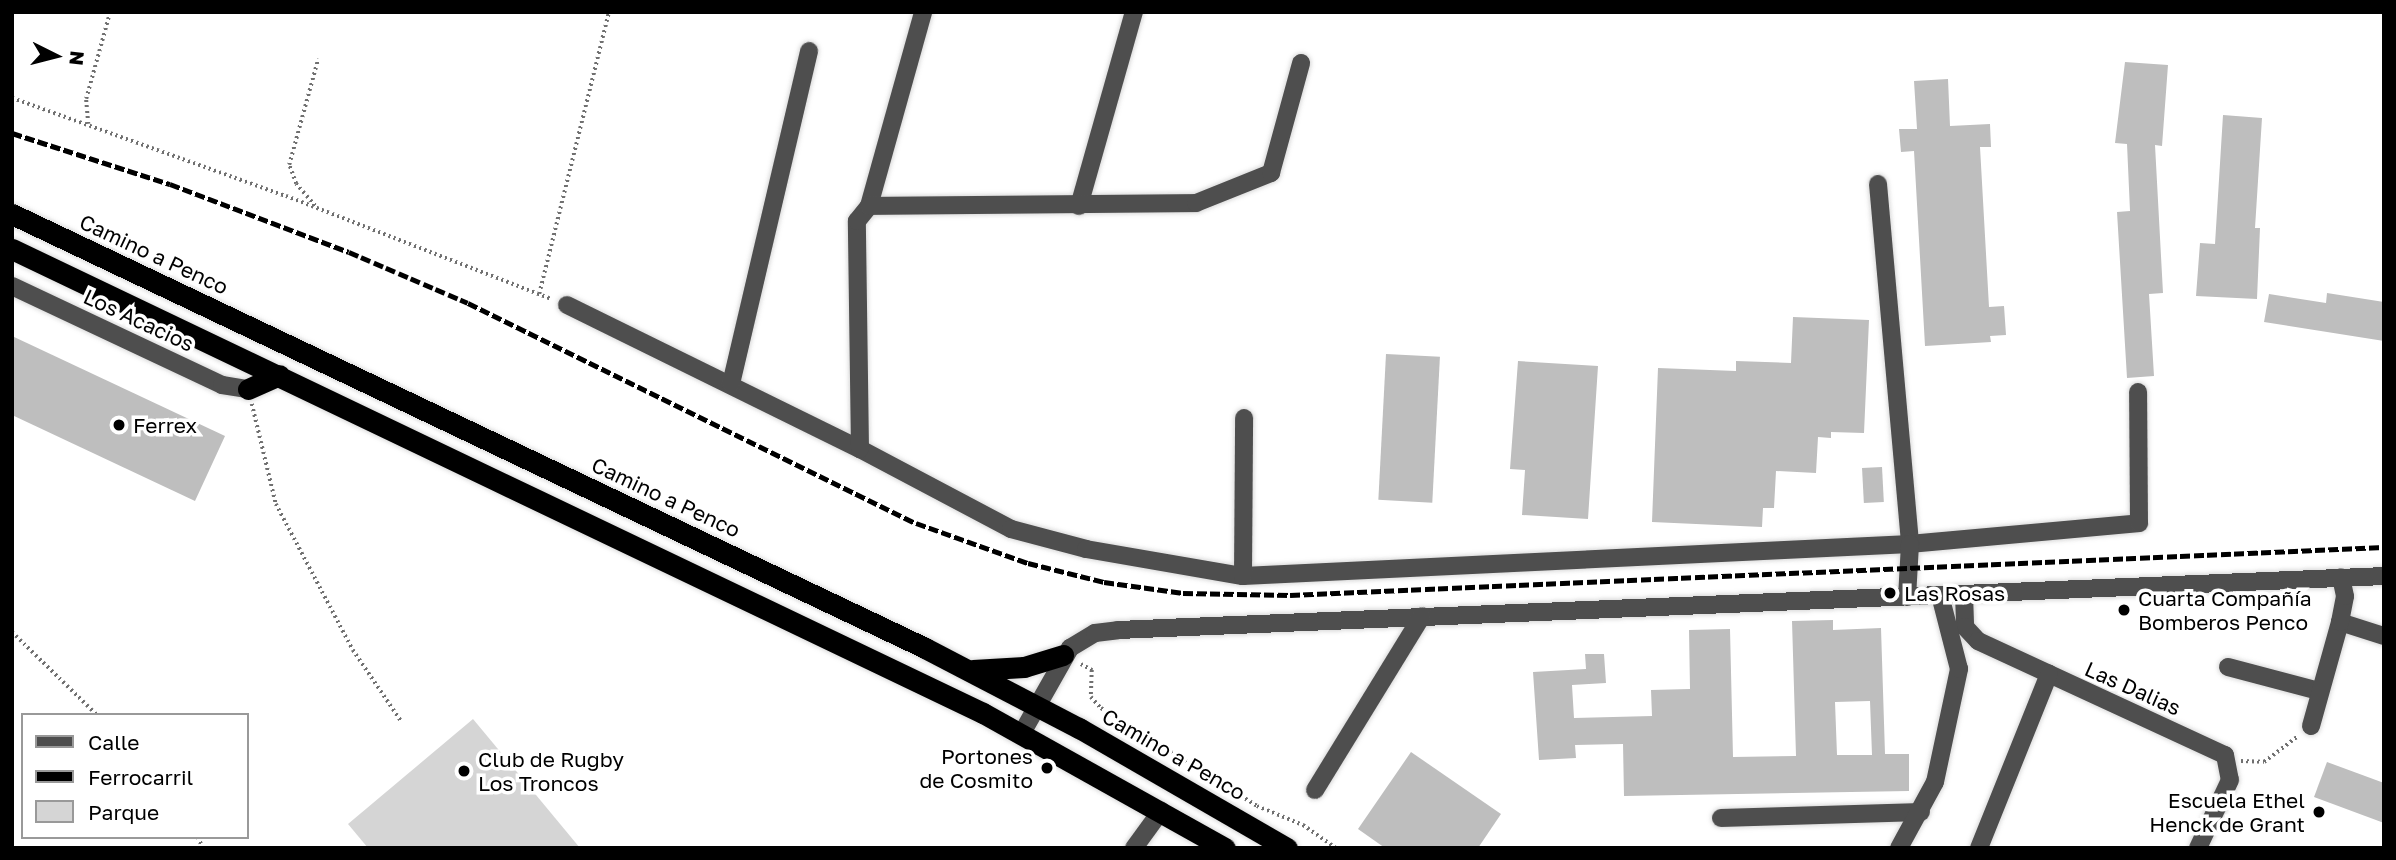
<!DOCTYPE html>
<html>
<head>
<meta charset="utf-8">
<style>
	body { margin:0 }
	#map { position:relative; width:2396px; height:860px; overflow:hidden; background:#fff; font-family:"Golos Text",sans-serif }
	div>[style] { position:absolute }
	.green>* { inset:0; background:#d5d5d5 }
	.building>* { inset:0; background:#bebebe; transform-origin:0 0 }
	.path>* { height:3.5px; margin-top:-1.75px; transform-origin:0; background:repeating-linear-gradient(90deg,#707070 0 2px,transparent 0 5.5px) }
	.roads { filter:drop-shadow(0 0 2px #dbdbdb) drop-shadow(0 0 2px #dbdbdb) }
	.minor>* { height:18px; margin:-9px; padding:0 9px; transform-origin:9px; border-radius:9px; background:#4e4e4e }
	.highway>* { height:21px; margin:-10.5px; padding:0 10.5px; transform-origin:10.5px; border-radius:10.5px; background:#000 }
	.rail>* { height:5px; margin-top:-2.5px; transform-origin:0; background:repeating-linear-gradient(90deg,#000 0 10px,transparent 0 13.5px) }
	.dots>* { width:19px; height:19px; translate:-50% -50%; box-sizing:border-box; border:4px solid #fff; border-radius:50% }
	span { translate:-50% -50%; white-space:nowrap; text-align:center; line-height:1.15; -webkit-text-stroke:7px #fff; paint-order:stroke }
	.street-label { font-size:21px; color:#000 }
	.poi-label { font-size:21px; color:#000 }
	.left { translate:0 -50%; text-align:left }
	.right { translate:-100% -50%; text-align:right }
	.frame { position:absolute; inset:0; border:14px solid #000; pointer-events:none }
	.legend { position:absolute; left:21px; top:713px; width:228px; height:126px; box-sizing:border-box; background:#fff; border:2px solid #999; margin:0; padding:9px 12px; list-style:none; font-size:21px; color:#000 }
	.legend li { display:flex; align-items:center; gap:14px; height:35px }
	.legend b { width:35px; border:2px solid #999 }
	.north { position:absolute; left:21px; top:21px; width:70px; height:70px; -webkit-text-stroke:5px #fff; paint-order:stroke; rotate:96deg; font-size:19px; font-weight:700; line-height:28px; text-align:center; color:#000 }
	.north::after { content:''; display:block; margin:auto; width:24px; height:32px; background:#000; clip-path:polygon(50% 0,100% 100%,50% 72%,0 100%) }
</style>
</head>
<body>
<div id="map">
	<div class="green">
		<div style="clip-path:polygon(473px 719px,580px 848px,368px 848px,348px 824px)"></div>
	</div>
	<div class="building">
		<div style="clip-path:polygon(2125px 62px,2168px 65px,2162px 146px,2155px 145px,2163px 293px,2149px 294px,2154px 376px,2127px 378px,2117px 212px,2130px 211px,2127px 144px,2115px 143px)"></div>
		<div style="clip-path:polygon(1948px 79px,1950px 126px,1990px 124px,1991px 147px,1980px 147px,1989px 307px,2004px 306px,2006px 335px,1990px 336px,1991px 342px,1925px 346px,1914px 151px,1901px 152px,1899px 129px,1917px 129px,1914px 81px)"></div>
		<div style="clip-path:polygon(2223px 115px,2262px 118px,2255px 228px,2260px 228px,2257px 299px,2196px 296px,2200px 243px,2215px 244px)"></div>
		<div style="clip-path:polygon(2327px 293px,2384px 302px,2384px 341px,2264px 322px,2269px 294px,2326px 303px)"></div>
		<div style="clip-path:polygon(1793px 317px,1869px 320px,1864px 433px,1831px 432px,1831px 438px,1818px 437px,1816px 473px,1776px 471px,1774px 508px,1763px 508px,1762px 527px,1652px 522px,1658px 368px,1736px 371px,1736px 361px,1791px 363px)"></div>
		<div style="clip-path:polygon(12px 336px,225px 436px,195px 501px,12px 415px)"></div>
		<div style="left:1386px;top:354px;width:54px;height:146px;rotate:3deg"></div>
		<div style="clip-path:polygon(1518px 361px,1598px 366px,1588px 519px,1522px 515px,1525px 470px,1510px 469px)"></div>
		<div style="left:1882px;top:467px;width:35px;height:20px;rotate:87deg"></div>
		<div style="clip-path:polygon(evenodd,1833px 620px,1833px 630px,1881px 628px,1885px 754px,1909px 754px,1909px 791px,1624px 796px,1623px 744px,1575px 745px,1576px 758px,1539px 760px,1533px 672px,1586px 669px,1585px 654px,1604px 654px,1606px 683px,1572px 685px,1574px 718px,1652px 716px,1651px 690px,1690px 689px,1689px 630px,1730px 629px,1733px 757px,1796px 756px,1792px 621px,1833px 620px,1870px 701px,1872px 755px,1837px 755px,1835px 702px,1870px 701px)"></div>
		<div style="clip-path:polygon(1411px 752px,1501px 814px,1478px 848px,1385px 848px,1358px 829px)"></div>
		<div style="clip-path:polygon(2327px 762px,2384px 783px,2384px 823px,2314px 797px)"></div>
	</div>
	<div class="path">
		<div style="left:12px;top:98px;width:291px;rotate:19.7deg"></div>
		<div style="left:286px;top:196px;width:285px;rotate:21.2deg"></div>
		<div style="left:88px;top:124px;width:25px;rotate:-95deg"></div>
		<div style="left:86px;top:99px;width:90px;rotate:-74.6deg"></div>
		<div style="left:315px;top:206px;width:29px;rotate:-131deg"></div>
		<div style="left:296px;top:184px;width:20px;rotate:-110deg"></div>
		<div style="left:289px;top:165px;width:110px;rotate:-74.7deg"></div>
		<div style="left:539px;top:294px;width:291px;rotate:-76.1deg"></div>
		<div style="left:252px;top:404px;width:103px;rotate:76.5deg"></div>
		<div style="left:276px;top:504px;width:165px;rotate:62.2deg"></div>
		<div style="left:353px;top:650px;width:86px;rotate:55.9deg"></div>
		<div style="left:12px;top:632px;width:119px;rotate:44.3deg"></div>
		<div style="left:1081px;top:664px;width:13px;rotate:29deg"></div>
		<div style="left:1092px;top:670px;width:27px;rotate:92deg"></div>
		<div style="left:1091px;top:697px;width:15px;rotate:48deg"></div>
		<div style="left:1101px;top:708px;width:184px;rotate:32.1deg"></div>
		<div style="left:1257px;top:806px;width:50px;rotate:22.4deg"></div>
		<div style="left:1303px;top:825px;width:40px;rotate:34.9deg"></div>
		<div style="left:2241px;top:761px;width:23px;rotate:2deg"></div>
		<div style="left:2264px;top:762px;width:43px;rotate:-37.4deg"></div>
		<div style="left:198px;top:837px;width:12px;rotate:66deg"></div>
	</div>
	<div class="roads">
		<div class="minor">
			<div style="left:1878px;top:184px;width:361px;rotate:84.9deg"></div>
			<div style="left:1910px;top:544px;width:230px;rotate:-5.2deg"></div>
			<div style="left:2139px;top:523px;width:131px;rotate:-90.4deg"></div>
			<div style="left:869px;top:206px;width:201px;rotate:-74.4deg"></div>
			<div style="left:1079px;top:206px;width:202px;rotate:-74.2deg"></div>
			<div style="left:12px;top:286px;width:232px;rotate:25.2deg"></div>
			<div style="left:222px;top:385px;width:26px;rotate:9deg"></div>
			<div style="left:567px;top:305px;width:326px;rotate:26.2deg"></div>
			<div style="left:860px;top:449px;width:171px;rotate:27.9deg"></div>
			<div style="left:1011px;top:529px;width:78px;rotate:14.9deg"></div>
			<div style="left:1086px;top:549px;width:159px;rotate:9.8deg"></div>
			<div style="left:1243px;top:576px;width:668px;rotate:-2.75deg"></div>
			<div style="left:1910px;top:544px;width:53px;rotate:93.2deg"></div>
			<div style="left:731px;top:384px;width:342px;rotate:-76.8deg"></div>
			<div style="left:860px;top:449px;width:228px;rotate:-90.8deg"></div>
			<div style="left:857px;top:221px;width:19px;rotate:-51deg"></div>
			<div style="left:869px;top:206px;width:327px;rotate:-0.5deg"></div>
			<div style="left:1196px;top:203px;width:81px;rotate:-21.8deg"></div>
			<div style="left:1271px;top:173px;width:114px;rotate:-74.7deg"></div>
			<div style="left:1243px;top:576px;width:158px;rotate:-89.6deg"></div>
			<div style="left:1964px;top:594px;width:33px;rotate:88deg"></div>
			<div style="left:1965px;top:627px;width:19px;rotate:47deg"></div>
			<div style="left:1978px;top:641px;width:272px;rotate:24.8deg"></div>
			<div style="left:2225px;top:755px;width:25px;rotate:79deg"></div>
			<div style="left:2230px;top:780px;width:75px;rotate:115.2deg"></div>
			<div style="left:2340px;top:622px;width:46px;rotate:17.7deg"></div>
			<div style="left:2228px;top:667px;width:94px;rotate:14.8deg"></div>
			<div style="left:2311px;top:726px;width:108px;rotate:-74.4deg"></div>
			<div style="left:2340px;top:622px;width:26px;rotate:-79deg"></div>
			<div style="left:2345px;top:596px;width:19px;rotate:-102deg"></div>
			<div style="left:1022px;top:733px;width:98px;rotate:-60.5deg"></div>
			<div style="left:1070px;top:648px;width:29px;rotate:-31deg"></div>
			<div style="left:1095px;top:633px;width:23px;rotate:-7deg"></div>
			<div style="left:1118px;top:630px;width:1267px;rotate:-2.44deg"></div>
			<div style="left:1315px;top:790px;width:204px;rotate:-58.4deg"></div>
			<div style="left:1721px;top:818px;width:200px;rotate:-1.7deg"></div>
			<div style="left:1134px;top:848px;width:46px;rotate:-53.9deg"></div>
			<div style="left:1899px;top:848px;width:75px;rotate:-61.4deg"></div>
			<div style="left:1935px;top:782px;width:116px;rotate:-78deg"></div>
			<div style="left:1959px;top:669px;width:76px;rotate:-104.4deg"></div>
			<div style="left:1979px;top:848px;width:188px;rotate:-68.1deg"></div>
		</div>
		<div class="highway">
			<div style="left:12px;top:214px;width:1011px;rotate:25.42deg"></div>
			<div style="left:925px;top:648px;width:174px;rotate:27.5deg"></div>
			<div style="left:1079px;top:728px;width:240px;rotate:30deg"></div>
			<div style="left:12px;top:249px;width:1076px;rotate:25.54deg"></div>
			<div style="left:983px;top:713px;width:277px;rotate:29.2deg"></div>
			<div style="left:248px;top:389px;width:34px;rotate:-24deg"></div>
			<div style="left:973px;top:670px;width:51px;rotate:-3.4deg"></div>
			<div style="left:1024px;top:667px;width:41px;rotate:-17.1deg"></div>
		</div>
	</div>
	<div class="rail">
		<div style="left:12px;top:133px;width:166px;rotate:17.9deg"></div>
		<div style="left:170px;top:184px;width:191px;rotate:20.8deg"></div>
		<div style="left:349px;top:252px;width:129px;rotate:23.2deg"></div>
		<div style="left:468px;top:303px;width:499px;rotate:26.2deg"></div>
		<div style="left:916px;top:523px;width:119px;rotate:19.7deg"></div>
		<div style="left:1028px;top:563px;width:78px;rotate:14deg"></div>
		<div style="left:1104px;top:582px;width:80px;rotate:7.9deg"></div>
		<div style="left:1183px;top:593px;width:107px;rotate:1.1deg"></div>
		<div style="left:1290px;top:595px;width:1095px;rotate:-2.51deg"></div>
	</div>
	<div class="dots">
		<div style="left:119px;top:425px;background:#000"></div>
		<div style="left:1890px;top:593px;background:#000"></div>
		<div style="left:2124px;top:610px;background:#000"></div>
		<div style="left:1047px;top:768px;background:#000"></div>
		<div style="left:464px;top:771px;background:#000"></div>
		<div style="left:2319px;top:812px;background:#000"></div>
	</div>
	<div class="street-label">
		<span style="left:154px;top:254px;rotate:25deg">Camino a Penco</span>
		<span style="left:139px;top:320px;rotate:25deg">Los Acacios</span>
		<span style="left:666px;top:497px;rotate:25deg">Camino a Penco</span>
		<span style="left:2133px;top:688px;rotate:24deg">Las Dalias</span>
		<span style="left:1174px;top:754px;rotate:30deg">Camino a Penco</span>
	</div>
	<div class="poi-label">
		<span class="left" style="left:133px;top:425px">Ferrex</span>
		<span class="left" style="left:1904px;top:593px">Las Rosas</span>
		<span class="left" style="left:2138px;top:610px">Cuarta Compañía<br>Bomberos Penco</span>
		<span class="right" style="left:1033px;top:768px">Portones<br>de Cosmito</span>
		<span class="left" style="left:478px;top:771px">Club de Rugby<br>Los Troncos</span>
		<span class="right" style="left:2305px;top:812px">Escuela Ethel<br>Henck de Grant</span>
	</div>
	<div class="frame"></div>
	<ul class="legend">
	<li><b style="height:9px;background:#4e4e4e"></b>Calle</li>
	<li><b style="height:9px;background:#000"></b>Ferrocarril</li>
	<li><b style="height:19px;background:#d5d5d5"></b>Parque</li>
	</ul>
	<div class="north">N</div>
</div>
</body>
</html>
